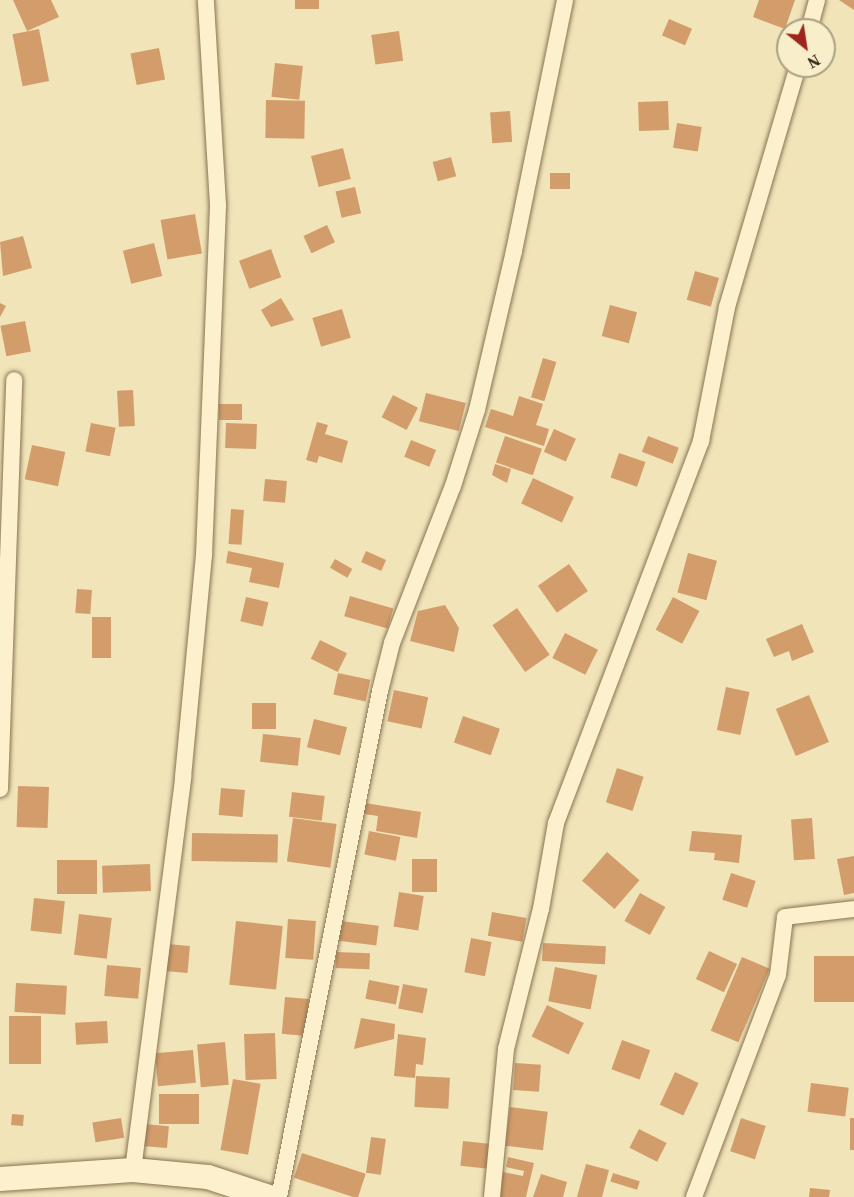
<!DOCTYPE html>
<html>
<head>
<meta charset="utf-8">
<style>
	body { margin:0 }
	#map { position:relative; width:854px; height:1197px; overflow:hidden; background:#f1e4b9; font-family:"Source Serif 4",serif }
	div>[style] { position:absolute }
	.building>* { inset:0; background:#d39d6b; transform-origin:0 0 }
	.roads { filter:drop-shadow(0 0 2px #897352) drop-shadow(0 0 2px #897352) }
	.street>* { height:16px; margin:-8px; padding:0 8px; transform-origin:8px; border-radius:8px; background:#fcf1cc }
	.secondary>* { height:24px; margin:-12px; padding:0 12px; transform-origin:12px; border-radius:12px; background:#fcf1cc }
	span { translate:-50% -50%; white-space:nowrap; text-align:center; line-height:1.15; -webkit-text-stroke:4.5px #f8eec9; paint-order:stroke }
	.north { position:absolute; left:776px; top:18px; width:60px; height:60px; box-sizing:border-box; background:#f8eec9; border:2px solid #aa9f83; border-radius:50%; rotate:150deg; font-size:16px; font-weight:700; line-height:24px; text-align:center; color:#362919 }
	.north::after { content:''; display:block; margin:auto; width:21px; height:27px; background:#9d251d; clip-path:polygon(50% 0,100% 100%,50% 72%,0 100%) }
</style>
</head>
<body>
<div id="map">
	<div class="building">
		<div style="clip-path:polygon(13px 0,51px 0,59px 17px,27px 31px)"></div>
		<div style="left:295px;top:0;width:24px;height:9px"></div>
		<div style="clip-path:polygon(759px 0,795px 0,785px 29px,753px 17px)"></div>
		<div style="clip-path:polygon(839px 0,854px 0,854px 10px)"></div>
		<div style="left:669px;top:19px;width:25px;height:18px;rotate:23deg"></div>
		<div style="left:39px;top:29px;width:53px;height:27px;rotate:79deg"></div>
		<div style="left:399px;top:31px;width:30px;height:28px;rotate:82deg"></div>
		<div style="left:159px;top:48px;width:32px;height:29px;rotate:79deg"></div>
		<div style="left:275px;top:63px;width:28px;height:34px;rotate:6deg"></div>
		<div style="left:266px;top:100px;width:39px;height:38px;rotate:1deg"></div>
		<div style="left:668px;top:101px;width:29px;height:30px;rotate:88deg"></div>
		<div style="left:510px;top:111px;width:31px;height:20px;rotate:86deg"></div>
		<div style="left:677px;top:123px;width:25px;height:25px;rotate:9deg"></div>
		<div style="left:343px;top:148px;width:32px;height:33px;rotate:76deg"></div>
		<div style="left:451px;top:157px;width:20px;height:19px;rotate:75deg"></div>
		<div style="left:550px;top:173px;width:20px;height:16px"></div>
		<div style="left:355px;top:187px;width:27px;height:20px;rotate:77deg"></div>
		<div style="left:195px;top:214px;width:40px;height:35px;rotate:80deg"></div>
		<div style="left:327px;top:225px;width:19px;height:26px;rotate:65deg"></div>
		<div style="clip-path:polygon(23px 236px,32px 268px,3px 276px,0 242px)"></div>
		<div style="left:154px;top:243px;width:34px;height:32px;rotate:76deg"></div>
		<div style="left:271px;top:249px;width:30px;height:34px;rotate:70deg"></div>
		<div style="left:695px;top:271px;width:25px;height:30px;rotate:16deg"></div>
		<div style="clip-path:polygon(281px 298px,294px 320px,271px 327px,261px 310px)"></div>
		<div style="clip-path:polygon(0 303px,6px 306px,0 317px)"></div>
		<div style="left:610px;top:305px;width:28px;height:32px;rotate:15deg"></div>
		<div style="left:342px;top:309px;width:30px;height:31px;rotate:73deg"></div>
		<div style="left:25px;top:321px;width:31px;height:25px;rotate:79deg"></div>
		<div style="left:543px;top:358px;width:14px;height:41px;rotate:17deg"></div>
		<div style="left:133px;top:390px;width:36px;height:16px;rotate:87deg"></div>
		<div style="left:426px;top:393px;width:41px;height:29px;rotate:14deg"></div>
		<div style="left:393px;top:395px;width:28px;height:25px;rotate:27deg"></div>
		<div style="clip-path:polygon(519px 396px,543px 404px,536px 425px,549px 429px,544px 446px,485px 427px,491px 409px,513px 416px)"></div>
		<div style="left:219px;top:404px;width:23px;height:16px"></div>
		<div style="clip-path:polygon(317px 422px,328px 425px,325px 434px,348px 441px,342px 463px,319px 456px,317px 463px,306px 460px)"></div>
		<div style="left:91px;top:423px;width:25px;height:29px;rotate:11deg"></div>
		<div style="left:226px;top:423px;width:31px;height:25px;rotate:2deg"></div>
		<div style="left:554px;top:429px;width:24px;height:25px;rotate:24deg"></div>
		<div style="left:505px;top:436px;width:39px;height:28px;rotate:19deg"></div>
		<div style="left:648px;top:436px;width:33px;height:17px;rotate:21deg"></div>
		<div style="left:411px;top:440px;width:27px;height:18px;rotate:22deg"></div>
		<div style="left:32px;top:445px;width:34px;height:35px;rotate:12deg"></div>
		<div style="left:619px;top:453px;width:28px;height:26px;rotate:19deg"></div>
		<div style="clip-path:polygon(495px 464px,511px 469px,507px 483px,492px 475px)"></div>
		<div style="left:533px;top:478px;width:45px;height:28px;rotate:25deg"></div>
		<div style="left:265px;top:479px;width:22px;height:22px;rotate:5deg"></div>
		<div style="left:231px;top:509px;width:13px;height:35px;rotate:4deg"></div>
		<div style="clip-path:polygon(228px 551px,284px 563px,279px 588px,249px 582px,252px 568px,226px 563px)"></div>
		<div style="left:366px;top:551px;width:22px;height:12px;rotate:24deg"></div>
		<div style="left:688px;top:553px;width:30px;height:41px;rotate:15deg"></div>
		<div style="left:335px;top:559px;width:20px;height:10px;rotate:30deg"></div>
		<div style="left:569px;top:564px;width:33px;height:38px;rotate:55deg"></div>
		<div style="left:77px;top:589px;width:15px;height:24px;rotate:4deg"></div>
		<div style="left:350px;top:596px;width:45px;height:21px;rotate:16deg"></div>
		<div style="left:246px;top:597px;width:23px;height:25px;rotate:13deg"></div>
		<div style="left:673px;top:597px;width:30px;height:37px;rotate:28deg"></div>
		<div style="clip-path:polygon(445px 605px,459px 628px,454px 652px,410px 641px,418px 611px)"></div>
		<div style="left:517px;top:608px;width:57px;height:30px;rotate:55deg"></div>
		<div style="left:111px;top:617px;width:41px;height:19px;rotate:90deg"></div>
		<div style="clip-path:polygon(802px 624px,814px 652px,792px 661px,789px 651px,774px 657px,766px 639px)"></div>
		<div style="left:565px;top:633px;width:37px;height:28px;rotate:27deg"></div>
		<div style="left:320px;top:640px;width:30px;height:21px;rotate:26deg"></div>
		<div style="left:338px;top:673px;width:33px;height:22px;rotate:12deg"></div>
		<div style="left:726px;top:687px;width:24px;height:44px;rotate:12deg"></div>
		<div style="left:394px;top:690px;width:35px;height:32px;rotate:12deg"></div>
		<div style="left:809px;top:695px;width:51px;height:36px;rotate:67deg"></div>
		<div style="left:252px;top:703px;width:24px;height:26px"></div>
		<div style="left:463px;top:716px;width:39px;height:28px;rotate:19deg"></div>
		<div style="left:314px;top:719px;width:34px;height:29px;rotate:14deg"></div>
		<div style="left:263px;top:734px;width:38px;height:28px;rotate:6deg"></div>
		<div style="left:617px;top:768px;width:28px;height:36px;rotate:18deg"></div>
		<div style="left:18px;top:786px;width:31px;height:41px;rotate:2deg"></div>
		<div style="left:221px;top:788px;width:24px;height:27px;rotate:5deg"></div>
		<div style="left:292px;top:792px;width:33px;height:25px;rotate:7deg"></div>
		<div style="clip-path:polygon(365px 803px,421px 812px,417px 838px,376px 831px,378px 816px,364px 814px)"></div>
		<div style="left:293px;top:818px;width:44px;height:44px;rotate:8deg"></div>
		<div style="left:812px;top:818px;width:41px;height:21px;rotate:86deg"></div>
		<div style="left:369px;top:831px;width:32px;height:24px;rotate:11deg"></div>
		<div style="clip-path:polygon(692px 831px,742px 835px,739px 863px,714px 860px,715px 853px,689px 851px)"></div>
		<div style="left:192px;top:833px;width:86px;height:28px;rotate:1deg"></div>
		<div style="left:607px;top:852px;width:43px;height:38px;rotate:41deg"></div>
		<div style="clip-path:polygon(854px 856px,854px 893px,844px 895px,837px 859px)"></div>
		<div style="left:412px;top:859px;width:25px;height:33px"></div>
		<div style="left:97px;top:860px;width:34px;height:40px;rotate:90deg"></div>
		<div style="left:150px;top:864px;width:27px;height:48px;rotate:88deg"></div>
		<div style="left:731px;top:873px;width:26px;height:28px;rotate:18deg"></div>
		<div style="left:399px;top:892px;width:25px;height:35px;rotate:9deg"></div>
		<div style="left:640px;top:893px;width:29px;height:32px;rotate:29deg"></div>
		<div style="left:34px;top:898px;width:31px;height:33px;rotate:6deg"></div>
		<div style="left:492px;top:912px;width:35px;height:24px;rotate:10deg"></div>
		<div style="left:79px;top:914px;width:33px;height:41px;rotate:7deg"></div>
		<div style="left:288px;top:919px;width:28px;height:39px;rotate:4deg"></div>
		<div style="left:236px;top:921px;width:47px;height:64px;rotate:6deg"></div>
		<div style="left:341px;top:921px;width:38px;height:20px;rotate:7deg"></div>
		<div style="left:471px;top:938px;width:21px;height:35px;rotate:11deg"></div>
		<div style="left:543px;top:943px;width:63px;height:18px;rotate:3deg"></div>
		<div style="left:167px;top:944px;width:23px;height:27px;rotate:5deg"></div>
		<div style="left:709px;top:951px;width:31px;height:31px;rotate:25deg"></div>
		<div style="left:336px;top:952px;width:34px;height:16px;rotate:2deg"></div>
		<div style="left:854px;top:956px;width:46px;height:40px;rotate:90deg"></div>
		<div style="left:742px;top:957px;width:30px;height:80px;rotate:23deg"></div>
		<div style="left:107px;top:965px;width:34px;height:31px;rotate:5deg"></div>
		<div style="left:555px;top:967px;width:43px;height:35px;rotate:11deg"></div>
		<div style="left:369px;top:980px;width:31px;height:19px;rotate:11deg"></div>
		<div style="left:16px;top:983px;width:51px;height:29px;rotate:3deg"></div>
		<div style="left:403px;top:984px;width:25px;height:25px;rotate:11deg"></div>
		<div style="left:285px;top:997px;width:24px;height:37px;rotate:5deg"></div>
		<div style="left:547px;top:1005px;width:41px;height:35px;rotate:26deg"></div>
		<div style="left:41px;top:1016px;width:48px;height:32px;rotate:90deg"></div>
		<div style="clip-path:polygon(361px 1018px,395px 1024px,394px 1039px,354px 1049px)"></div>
		<div style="left:107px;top:1021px;width:22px;height:32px;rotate:87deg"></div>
		<div style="left:275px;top:1033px;width:46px;height:31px;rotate:88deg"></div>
		<div style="clip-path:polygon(398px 1034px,426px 1038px,423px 1065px,416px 1064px,415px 1078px,394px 1076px)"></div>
		<div style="left:622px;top:1040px;width:30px;height:31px;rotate:20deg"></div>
		<div style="left:225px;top:1042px;width:43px;height:28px;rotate:85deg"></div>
		<div style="left:193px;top:1050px;width:33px;height:38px;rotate:85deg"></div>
		<div style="left:515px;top:1063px;width:26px;height:27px;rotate:4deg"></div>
		<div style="left:675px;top:1072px;width:26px;height:36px;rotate:25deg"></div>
		<div style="left:416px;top:1076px;width:34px;height:31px;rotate:3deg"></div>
		<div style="left:233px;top:1079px;width:28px;height:72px;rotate:10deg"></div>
		<div style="left:811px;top:1083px;width:38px;height:29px;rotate:7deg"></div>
		<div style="left:159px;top:1094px;width:40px;height:30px"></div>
		<div style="left:510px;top:1107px;width:38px;height:39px;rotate:7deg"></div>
		<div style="left:12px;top:1114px;width:12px;height:11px;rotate:5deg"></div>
		<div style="left:121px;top:1118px;width:20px;height:29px;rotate:81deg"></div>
		<div style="left:741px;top:1118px;width:26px;height:35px;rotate:18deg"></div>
		<div style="left:850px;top:1118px;width:4px;height:32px"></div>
		<div style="left:144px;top:1124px;width:25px;height:22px;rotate:5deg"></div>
		<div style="left:639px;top:1129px;width:31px;height:21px;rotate:27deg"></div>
		<div style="left:371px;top:1137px;width:15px;height:36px;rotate:8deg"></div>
		<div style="left:463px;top:1141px;width:28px;height:25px;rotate:6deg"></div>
		<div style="left:302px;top:1153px;width:67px;height:26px;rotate:18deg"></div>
		<div style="clip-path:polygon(508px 1157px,534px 1163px,526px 1197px,497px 1197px,503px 1172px,523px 1176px,524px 1171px,506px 1167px)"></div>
		<div style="clip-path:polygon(586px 1164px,609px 1170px,602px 1197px,577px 1197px)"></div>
		<div style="left:613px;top:1173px;width:28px;height:9px;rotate:17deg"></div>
		<div style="clip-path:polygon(541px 1174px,567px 1182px,563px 1197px,533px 1197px)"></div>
		<div style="clip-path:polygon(810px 1188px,830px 1190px,829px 1197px,809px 1197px)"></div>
	</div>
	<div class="roads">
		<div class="street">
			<div style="left:809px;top:30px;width:31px;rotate:-75deg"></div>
			<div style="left:0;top:789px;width:409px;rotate:-88deg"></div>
			<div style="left:133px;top:1170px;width:396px;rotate:-82.7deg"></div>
			<div style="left:183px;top:777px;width:223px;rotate:-84.6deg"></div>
			<div style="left:204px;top:555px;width:350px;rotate:-87.7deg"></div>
			<div style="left:218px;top:205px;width:205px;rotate:-93.4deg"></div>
			<div style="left:279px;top:1197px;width:516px;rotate:-78.71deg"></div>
			<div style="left:380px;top:691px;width:49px;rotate:-76deg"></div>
			<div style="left:392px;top:643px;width:168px;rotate:-68.8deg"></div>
			<div style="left:453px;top:486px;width:80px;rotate:-72.5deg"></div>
			<div style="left:477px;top:410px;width:163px;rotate:-76.9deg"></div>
			<div style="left:514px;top:251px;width:256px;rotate:-78.5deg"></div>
			<div style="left:492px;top:1197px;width:149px;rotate:-84.6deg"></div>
			<div style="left:506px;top:1049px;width:144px;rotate:-76deg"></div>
			<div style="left:541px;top:909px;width:87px;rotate:-80.1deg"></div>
			<div style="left:556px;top:823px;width:409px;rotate:-69.2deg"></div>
			<div style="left:701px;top:441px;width:136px;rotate:-79deg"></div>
			<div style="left:727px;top:307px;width:251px;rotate:-73.6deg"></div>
			<div style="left:694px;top:1197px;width:237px;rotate:-69.3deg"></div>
			<div style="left:778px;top:975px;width:58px;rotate:-83.1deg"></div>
			<div style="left:785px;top:917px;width:69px;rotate:-6.6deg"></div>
		</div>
		<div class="secondary">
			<div style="left:0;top:1179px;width:133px;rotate:-3.9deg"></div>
			<div style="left:133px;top:1170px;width:75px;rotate:5.3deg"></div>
			<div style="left:208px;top:1177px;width:64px;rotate:18.2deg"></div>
		</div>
	</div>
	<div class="north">N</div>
</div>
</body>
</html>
